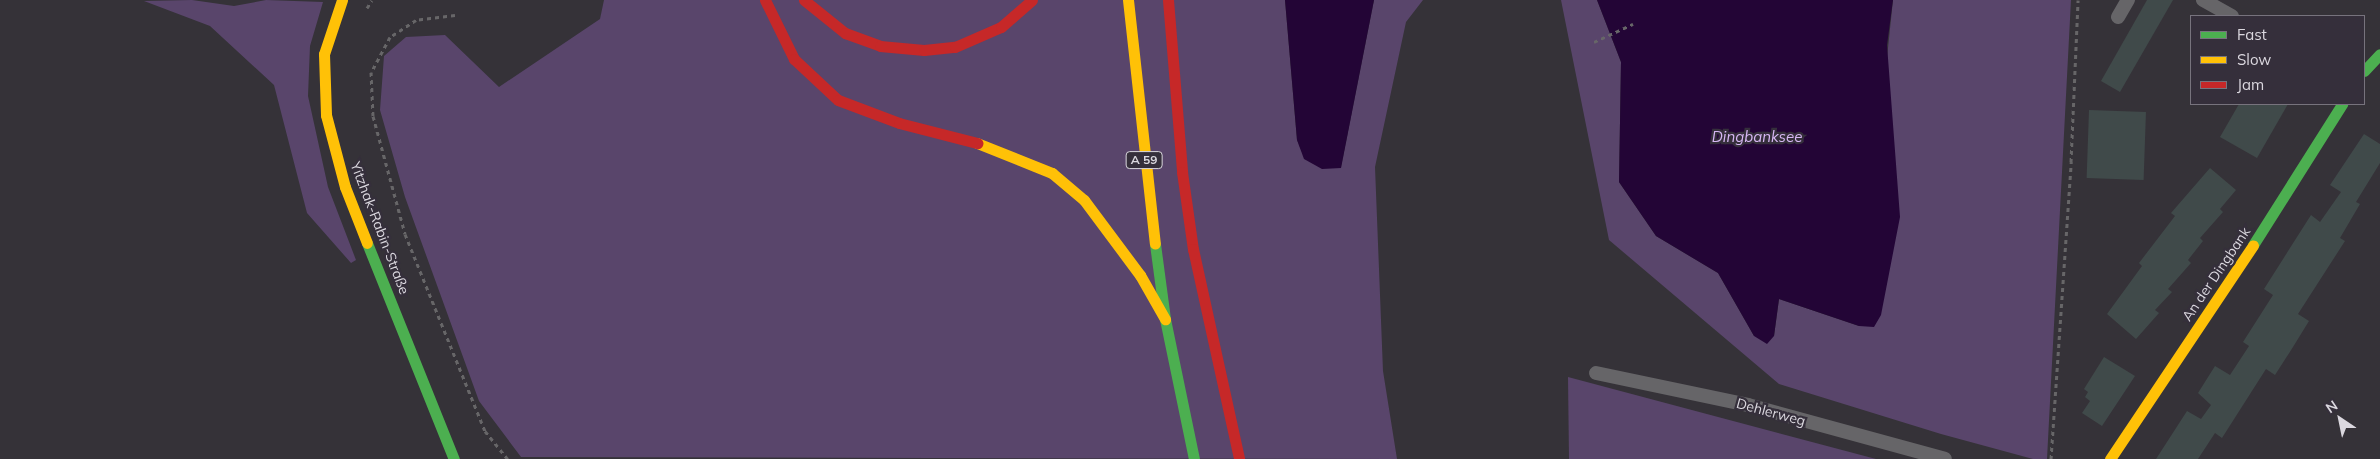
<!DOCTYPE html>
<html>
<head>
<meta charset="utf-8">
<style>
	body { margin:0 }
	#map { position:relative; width:2380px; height:459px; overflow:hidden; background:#353238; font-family:Mulish,sans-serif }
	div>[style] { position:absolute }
	.green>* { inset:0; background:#59456b }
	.water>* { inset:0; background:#230536 }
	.building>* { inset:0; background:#404a4a; transform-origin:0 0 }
	.path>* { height:3px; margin-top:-1.5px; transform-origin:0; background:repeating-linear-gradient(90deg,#676668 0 4px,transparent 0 8px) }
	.lane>* { height:14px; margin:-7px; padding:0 7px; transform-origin:7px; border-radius:7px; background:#666568 }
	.fast>* { height:11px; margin:-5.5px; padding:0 5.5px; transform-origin:5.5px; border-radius:5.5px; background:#4caf50 }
	.slow>* { height:11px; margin:-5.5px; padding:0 5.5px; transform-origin:5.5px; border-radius:5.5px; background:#ffc107 }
	.jam>* { height:11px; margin:-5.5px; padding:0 5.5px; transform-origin:5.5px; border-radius:5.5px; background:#c62828 }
	span { translate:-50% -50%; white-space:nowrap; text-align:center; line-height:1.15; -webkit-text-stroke:4.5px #352f3b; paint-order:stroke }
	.shield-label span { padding:1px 4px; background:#352f3b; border:1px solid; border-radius:4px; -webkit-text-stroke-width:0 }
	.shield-label { font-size:12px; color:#dbd8df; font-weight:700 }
	.street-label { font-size:14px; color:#dbd8df }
	.water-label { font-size:15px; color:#d7b7f4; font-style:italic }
	.legend { position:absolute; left:2190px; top:15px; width:175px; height:90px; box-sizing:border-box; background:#352f3b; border:1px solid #77737d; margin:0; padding:6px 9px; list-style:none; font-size:15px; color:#dbd8df }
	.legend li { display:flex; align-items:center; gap:10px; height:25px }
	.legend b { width:25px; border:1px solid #77737d }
	.north { position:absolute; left:2315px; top:394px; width:50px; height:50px; -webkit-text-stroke:4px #352f3b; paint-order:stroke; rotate:326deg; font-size:14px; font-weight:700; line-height:20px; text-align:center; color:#dbd8df }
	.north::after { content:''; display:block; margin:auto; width:18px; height:22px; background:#dbd8df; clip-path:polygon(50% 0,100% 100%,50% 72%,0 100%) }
</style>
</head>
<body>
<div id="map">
	<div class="green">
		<div style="clip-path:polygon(192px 0,234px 6px,266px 0,323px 2px,310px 46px,308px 96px,328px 187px,356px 260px,351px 263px,307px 213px,274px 85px,210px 26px,144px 1px)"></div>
		<div style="clip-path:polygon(604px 0,1285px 0,1297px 140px,1305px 159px,1341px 167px,1374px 0,1423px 0,1406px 22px,1375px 167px,1383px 371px,1397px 459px,521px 457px,479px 401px,405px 197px,380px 110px,384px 56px,406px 37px,445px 35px,499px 87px,600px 19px)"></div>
		<div style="clip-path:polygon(1561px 0,1597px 0,1621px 62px,1619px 182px,1656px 236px,1718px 273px,1754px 336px,1774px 336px,1779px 299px,1859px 326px,1893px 0,2071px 0,2047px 459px,2033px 459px,1941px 434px,1779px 384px,1609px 240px)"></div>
		<div style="clip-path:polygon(1568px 377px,1876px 459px,1569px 459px)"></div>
	</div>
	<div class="water">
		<div style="clip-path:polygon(1285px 0,1374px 0,1341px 168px,1322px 169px,1304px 159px,1297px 140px)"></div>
		<div style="clip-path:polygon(1597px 0,1893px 0,1887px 45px,1900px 217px,1881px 315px,1874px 327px,1859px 326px,1779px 299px,1774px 336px,1767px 344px,1754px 336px,1718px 273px,1656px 236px,1619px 182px,1621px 62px)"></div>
	</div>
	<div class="building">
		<div style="clip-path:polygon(2147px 0,2173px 0,2120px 92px,2101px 81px)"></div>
		<div style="clip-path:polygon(2239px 104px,2288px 104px,2257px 158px,2220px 137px)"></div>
		<div style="left:2089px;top:110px;width:57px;height:68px;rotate:2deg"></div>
		<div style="clip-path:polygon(2364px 134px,2380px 144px,2380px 163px,2356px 202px,2360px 204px,2340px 238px,2345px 241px,2298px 314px,2309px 321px,2293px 347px,2275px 375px,2266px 369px,2222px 438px,2215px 433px,2198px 459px,2156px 459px,2187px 411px,2201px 419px,2211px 405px,2198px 393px,2215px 366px,2230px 375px,2249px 346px,2243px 342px,2273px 295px,2264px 289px,2311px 215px,2320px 222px,2341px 192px,2330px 185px)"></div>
		<div style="clip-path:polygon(2210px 168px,2236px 190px,2220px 209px,2223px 212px,2200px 238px,2203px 241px,2188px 260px,2191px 263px,2168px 289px,2172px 292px,2155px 310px,2159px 313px,2136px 339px,2107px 314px,2142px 266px,2139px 263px,2175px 216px,2171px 213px)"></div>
		<div style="clip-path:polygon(2104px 357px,2135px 376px,2102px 426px,2082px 413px,2090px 401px,2085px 397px,2088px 392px,2084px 389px)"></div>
	</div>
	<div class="path">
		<div style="left:367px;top:8px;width:9px;rotate:-58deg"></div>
		<div style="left:455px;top:15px;width:39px;rotate:173deg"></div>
		<div style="left:416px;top:20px;width:31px;rotate:147deg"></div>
		<div style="left:390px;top:37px;width:40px;rotate:118deg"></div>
		<div style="left:371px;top:72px;width:44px;rotate:87.4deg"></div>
		<div style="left:373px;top:116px;width:122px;rotate:74.8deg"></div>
		<div style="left:405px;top:234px;width:213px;rotate:67.9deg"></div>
		<div style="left:485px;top:431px;width:36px;rotate:51deg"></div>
		<div style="left:1594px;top:42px;width:43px;rotate:-24.8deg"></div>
		<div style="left:2051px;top:459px;width:298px;rotate:-86.1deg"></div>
		<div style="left:2071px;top:162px;width:162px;rotate:-87.5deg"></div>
	</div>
	<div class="lane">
		<div style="left:2203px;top:0;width:33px;rotate:29deg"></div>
		<div style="left:2118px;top:17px;width:20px;rotate:-60deg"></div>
		<div style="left:1596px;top:373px;width:155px;rotate:11.9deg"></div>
		<div style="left:1748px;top:405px;width:204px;rotate:15.3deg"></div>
	</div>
	<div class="fast">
		<div style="left:2364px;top:71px;width:23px;rotate:-47deg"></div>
		<div style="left:367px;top:243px;width:233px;rotate:68.1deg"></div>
		<div style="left:1155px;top:244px;width:76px;rotate:82.4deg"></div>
		<div style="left:1165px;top:319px;width:143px;rotate:78.3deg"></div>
		<div style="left:2253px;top:245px;width:167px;rotate:-57.7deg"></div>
	</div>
	<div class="slow">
		<div style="left:342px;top:0;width:57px;rotate:108.4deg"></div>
		<div style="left:324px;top:54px;width:61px;rotate:88.1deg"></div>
		<div style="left:326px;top:115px;width:74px;rotate:75.2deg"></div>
		<div style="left:345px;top:187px;width:60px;rotate:68.6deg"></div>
		<div style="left:1128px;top:0;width:245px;rotate:83.7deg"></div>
		<div style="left:977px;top:143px;width:81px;rotate:21.8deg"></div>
		<div style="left:1052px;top:173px;width:42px;rotate:40.2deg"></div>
		<div style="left:1084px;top:200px;width:94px;rotate:53.3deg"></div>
		<div style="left:1140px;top:275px;width:51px;rotate:60.4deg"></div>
		<div style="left:2110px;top:459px;width:257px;rotate:-56.2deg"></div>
	</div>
	<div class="jam">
		<div style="left:765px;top:0;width:66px;rotate:63.8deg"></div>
		<div style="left:794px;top:59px;width:60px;rotate:43deg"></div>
		<div style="left:838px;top:100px;width:65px;rotate:20.7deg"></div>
		<div style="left:899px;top:123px;width:81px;rotate:14.4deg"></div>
		<div style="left:804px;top:0;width:53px;rotate:38.8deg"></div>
		<div style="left:845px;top:33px;width:37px;rotate:20deg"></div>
		<div style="left:880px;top:46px;width:44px;rotate:5.2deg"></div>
		<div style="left:924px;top:50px;width:31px;rotate:-6deg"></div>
		<div style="left:955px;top:47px;width:50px;rotate:-23.5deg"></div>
		<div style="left:1001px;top:27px;width:41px;rotate:-41.1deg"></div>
		<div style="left:1168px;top:0;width:173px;rotate:85.3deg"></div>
		<div style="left:1182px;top:172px;width:78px;rotate:81.9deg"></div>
		<div style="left:1193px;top:249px;width:215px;rotate:77.6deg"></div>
	</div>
	<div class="shield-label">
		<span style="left:1144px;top:160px">A 59</span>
	</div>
	<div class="street-label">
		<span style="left:380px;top:228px;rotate:69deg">Yitzhak-Rabin-Straße</span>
		<span style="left:2216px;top:274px;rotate:-56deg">An der Dingbank</span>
		<span style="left:1771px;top:412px;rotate:15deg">Dehlerweg</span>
	</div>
	<div class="water-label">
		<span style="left:1757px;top:137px">Dingbanksee</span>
	</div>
	<ul class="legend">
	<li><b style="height:6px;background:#4caf50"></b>Fast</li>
	<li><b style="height:6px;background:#ffc107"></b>Slow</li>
	<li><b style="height:6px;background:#c62828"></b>Jam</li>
	</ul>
	<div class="north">N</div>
</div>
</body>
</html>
